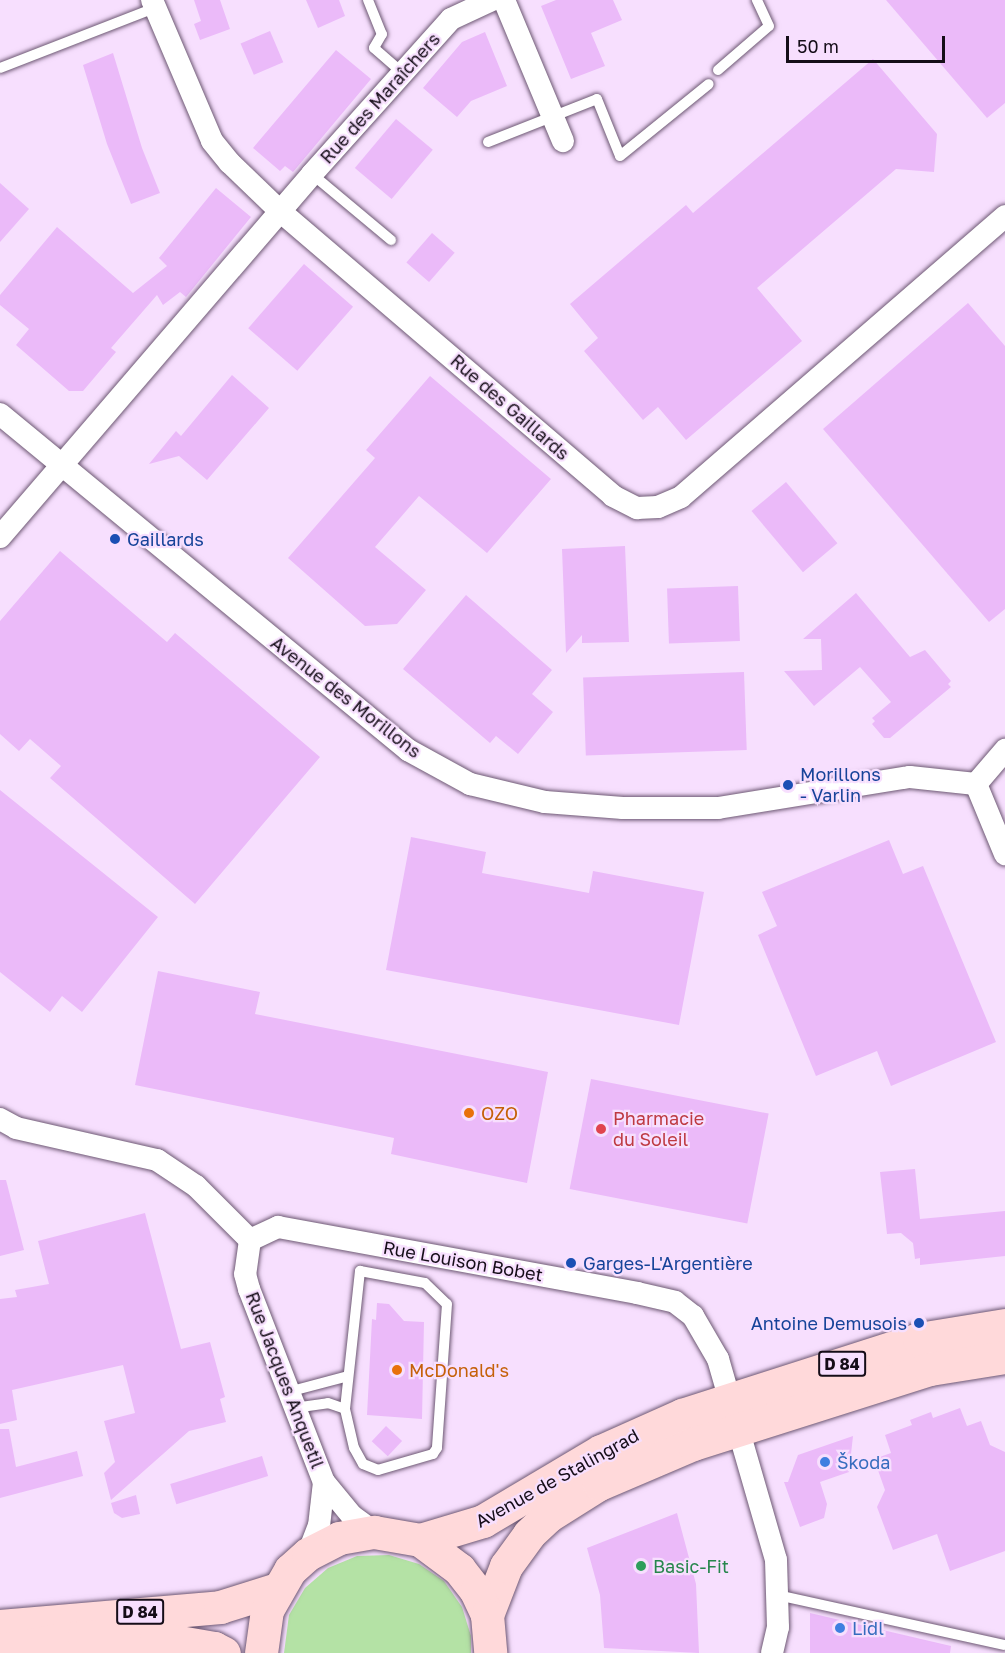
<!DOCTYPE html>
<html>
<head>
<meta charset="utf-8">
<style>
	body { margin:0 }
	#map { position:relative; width:1005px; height:1653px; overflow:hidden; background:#f7dffe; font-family:"Golos Text",sans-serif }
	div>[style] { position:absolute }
	.green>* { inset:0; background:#b4e2a5 }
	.building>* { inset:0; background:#ebbaf9; transform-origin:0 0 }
	.roads { filter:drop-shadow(0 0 2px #6d5873) drop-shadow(0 0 2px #6d5873) }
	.service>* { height:10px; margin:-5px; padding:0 5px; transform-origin:5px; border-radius:5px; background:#fff }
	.minor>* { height:22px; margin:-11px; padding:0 11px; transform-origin:11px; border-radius:11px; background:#fff }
	.primary>* { height:33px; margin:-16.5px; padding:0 16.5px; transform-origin:16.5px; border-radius:16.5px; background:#ffd9da }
	.dots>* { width:16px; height:16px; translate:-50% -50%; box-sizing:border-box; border:3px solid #f7dffe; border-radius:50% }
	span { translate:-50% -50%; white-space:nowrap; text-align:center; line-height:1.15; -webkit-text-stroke:4.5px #f7dffe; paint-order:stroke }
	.shield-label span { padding:2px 4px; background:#f7dffe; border:2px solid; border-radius:4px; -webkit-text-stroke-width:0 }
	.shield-label { font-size:16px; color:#150d18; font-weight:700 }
	.street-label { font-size:18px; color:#150d18 }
	.transit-label { font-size:18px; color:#164399 }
	.left { translate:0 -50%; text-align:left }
	.right { translate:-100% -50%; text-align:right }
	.food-label { font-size:18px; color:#c56008 }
	.health-label { font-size:18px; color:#be3a42 }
	.shop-label { font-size:18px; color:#366cbe }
	.leisure-label { font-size:18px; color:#27864d }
	.scale { position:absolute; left:786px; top:36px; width:159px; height:27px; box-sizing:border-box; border:3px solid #150d18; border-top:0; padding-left:8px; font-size:18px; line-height:21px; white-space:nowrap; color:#150d18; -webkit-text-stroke:4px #f7dffe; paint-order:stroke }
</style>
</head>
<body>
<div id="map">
	<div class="green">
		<div style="clip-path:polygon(389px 1555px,419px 1564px,444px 1581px,462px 1607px,471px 1636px,471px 1653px,284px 1653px,289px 1615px,305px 1588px,328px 1568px,357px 1556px)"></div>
	</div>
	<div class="building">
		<div style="clip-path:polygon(194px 0,220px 0,230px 29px,200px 40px,194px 24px,201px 21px)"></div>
		<div style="clip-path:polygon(306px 0,339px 0,345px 16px,318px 28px)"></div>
		<div style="clip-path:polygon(556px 0,613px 0,622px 20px,591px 33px,605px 66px,571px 79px,541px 6px)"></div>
		<div style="clip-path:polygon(886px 0,1005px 0,1005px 103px,987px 118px)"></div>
		<div style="left:270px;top:31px;width:34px;height:32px;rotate:67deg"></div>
		<div style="clip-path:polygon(485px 32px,507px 86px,471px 101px,457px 117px,423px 88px,462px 42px)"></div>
		<div style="clip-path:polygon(336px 50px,371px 79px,293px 172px,285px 166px,280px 171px,253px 148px)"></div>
		<div style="clip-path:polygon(113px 53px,142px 148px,160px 193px,131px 204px,107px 144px,83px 65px)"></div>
		<div style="clip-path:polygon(873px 59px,937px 134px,934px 172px,896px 169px,757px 288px,802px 341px,686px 440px,658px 407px,643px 420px,584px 351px,598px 338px,570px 304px,686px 205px,693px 213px)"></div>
		<div style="left:396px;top:119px;width:48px;height:64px;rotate:40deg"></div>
		<div style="clip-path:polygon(0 183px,29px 209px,0 242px)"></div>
		<div style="clip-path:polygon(216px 188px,251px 217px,186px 297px,180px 292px,163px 305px,157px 295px,111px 348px,116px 352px,83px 391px,69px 391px,16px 345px,29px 329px,0 305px,0 295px,57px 227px,133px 293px,167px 266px,159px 258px)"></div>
		<div style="left:432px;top:233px;width:30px;height:39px;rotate:41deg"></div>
		<div style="left:304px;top:264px;width:65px;height:85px;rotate:41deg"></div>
		<div style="clip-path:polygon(968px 303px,1005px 346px,1005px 609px,989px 622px,823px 429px)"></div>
		<div style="clip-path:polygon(232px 375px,269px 408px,207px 480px,179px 456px,149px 464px,176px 431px,181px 436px)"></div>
		<div style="clip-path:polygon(430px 376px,551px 479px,487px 553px,419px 496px,375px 547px,426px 590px,397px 624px,365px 626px,288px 558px,375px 458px,366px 450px)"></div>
		<div style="left:786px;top:482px;width:80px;height:45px;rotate:50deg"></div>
		<div style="clip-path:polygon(625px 546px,629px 642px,582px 643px,582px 635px,566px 653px,562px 549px)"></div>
		<div style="clip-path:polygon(60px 551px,167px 642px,175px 633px,320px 757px,195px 904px,50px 778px,61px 766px,30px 739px,19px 751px,0 734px,0 621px)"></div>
		<div style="left:738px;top:586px;width:55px;height:71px;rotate:88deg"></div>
		<div style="clip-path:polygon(856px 593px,910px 657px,925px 650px,951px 681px,948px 684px,951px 687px,890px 738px,884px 738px,872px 724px,875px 721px,872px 718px,891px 702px,860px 667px,814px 706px,784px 671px,822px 670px,821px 639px,803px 639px)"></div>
		<div style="clip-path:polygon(466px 595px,552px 670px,532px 694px,553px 712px,518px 754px,496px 736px,490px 743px,403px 669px)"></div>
		<div style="left:744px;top:672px;width:78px;height:161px;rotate:88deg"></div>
		<div style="clip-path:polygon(0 790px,158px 917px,82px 1012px,62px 996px,50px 1012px,0 972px)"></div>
		<div style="clip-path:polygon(411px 837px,486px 852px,482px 873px,589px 893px,593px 871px,704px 892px,679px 1025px,386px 970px)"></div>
		<div style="clip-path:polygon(889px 840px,903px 874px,923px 866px,996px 1042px,891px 1086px,877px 1051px,816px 1076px,758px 935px,777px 926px,762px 892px)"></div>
		<div style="clip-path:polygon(158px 971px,260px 992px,255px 1014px,548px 1072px,527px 1183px,391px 1154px,394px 1138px,135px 1085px)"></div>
		<div style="left:591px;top:1079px;width:181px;height:112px;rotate:11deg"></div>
		<div style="clip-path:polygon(915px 1169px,920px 1219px,1005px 1211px,1005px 1256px,920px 1265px,920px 1258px,915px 1259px,913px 1243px,901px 1233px,887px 1234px,880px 1172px)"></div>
		<div style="clip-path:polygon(0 1180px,6px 1180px,24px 1250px,0 1256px)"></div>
		<div style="clip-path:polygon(145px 1213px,181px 1349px,210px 1342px,225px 1397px,220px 1399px,226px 1422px,189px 1431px,111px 1500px,104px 1473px,115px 1462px,104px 1421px,135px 1413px,123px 1365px,12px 1390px,17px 1420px,0 1424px,0 1299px,17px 1297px,15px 1290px,49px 1284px,38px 1241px)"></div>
		<div style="clip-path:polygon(377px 1303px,389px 1304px,404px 1321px,424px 1322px,422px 1419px,367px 1415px,372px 1319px,376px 1320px)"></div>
		<div style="clip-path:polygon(960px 1408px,967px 1426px,981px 1421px,990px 1445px,1005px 1452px,1005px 1551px,950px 1571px,937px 1534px,893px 1550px,877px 1507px,885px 1490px,874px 1459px,891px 1453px,885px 1435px,912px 1425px,910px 1420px,931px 1412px,933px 1418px)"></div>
		<div style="left:386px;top:1426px;width:22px;height:21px;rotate:43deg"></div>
		<div style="clip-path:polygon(0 1429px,9px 1429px,16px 1467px,77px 1451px,83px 1476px,0 1498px)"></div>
		<div style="clip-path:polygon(853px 1436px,849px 1472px,820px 1482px,827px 1504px,824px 1518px,800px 1527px,784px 1482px,788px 1482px,798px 1455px)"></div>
		<div style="left:262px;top:1456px;width:21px;height:96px;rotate:73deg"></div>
		<div style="clip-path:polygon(136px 1495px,140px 1514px,122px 1518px,114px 1513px,111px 1503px)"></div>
		<div style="clip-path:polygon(677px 1513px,696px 1584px,699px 1653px,604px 1648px,600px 1595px,587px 1548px)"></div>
		<div style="clip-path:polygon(810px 1613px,951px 1646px,950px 1653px,810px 1653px)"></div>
	</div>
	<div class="roads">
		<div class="service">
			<div style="left:368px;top:0;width:37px;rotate:68deg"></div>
			<div style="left:382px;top:34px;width:16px;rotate:120deg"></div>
			<div style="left:374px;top:48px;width:38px;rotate:41deg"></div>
			<div style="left:0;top:68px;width:166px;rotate:-21.2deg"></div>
			<div style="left:718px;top:70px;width:67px;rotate:-40.8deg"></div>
			<div style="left:769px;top:26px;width:29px;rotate:-115deg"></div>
			<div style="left:488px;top:142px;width:117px;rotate:-21.5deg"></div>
			<div style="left:597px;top:99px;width:61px;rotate:68deg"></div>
			<div style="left:620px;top:156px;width:114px;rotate:-39deg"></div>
			<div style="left:312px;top:174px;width:103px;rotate:39.9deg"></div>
			<div style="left:360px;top:1271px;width:66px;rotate:10.5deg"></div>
			<div style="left:425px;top:1283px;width:30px;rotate:44deg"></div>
			<div style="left:447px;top:1304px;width:144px;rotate:94deg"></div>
			<div style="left:437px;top:1448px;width:7px;rotate:124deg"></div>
			<div style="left:433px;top:1454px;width:57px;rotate:163.8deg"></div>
			<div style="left:378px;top:1470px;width:16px;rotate:-158deg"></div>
			<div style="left:363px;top:1464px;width:18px;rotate:-119deg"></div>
			<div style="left:354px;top:1448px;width:40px;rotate:-103deg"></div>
			<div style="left:345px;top:1409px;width:139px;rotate:-83.8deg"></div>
			<div style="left:288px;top:1392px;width:62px;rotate:-14.9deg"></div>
			<div style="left:294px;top:1408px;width:34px;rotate:-8deg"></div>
			<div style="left:328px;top:1403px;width:18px;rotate:19deg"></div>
			<div style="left:777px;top:1595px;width:233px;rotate:12.4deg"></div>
		</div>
		<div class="minor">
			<div style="left:152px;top:0;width:153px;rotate:66.9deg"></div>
			<div style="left:212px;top:141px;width:28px;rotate:51deg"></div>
			<div style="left:230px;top:163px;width:71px;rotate:43.9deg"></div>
			<div style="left:281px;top:212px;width:437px;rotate:40.5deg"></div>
			<div style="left:613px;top:496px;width:27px;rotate:27deg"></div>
			<div style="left:637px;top:508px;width:21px;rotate:-3deg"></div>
			<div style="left:658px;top:507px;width:25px;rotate:-23deg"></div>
			<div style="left:681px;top:497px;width:429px;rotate:-40.9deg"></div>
			<div style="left:504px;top:0;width:153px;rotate:67.3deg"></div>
			<div style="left:0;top:414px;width:529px;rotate:39.47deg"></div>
			<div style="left:408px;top:750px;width:71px;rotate:28.7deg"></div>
			<div style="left:470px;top:784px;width:77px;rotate:13.5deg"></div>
			<div style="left:545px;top:802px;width:78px;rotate:4.4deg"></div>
			<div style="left:623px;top:808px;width:95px"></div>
			<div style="left:718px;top:808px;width:194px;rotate:-9.2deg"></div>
			<div style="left:910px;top:777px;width:66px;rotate:6.1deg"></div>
			<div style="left:0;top:537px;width:479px;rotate:-49.3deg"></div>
			<div style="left:312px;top:174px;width:208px;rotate:-48.1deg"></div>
			<div style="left:451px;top:19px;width:45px;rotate:-24.9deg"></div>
			<div style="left:976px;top:784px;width:76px;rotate:67.5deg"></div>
			<div style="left:976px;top:784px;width:45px;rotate:-49.5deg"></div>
			<div style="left:0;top:1119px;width:18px;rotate:29deg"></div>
			<div style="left:16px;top:1128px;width:145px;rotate:12.8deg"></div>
			<div style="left:157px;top:1160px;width:47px;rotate:33.7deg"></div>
			<div style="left:196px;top:1186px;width:76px;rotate:45deg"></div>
			<div style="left:250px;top:1240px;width:31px;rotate:-25deg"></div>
			<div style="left:278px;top:1227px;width:365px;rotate:10.4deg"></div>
			<div style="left:637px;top:1293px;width:39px;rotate:13deg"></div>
			<div style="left:675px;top:1302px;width:23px;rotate:38deg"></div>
			<div style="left:693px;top:1316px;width:50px;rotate:59.8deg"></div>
			<div style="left:718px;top:1359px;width:209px;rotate:73.9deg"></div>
			<div style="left:776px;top:1560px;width:67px;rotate:88.3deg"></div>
			<div style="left:778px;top:1627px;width:27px;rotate:103deg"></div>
			<div style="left:250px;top:1240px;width:34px;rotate:98deg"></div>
			<div style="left:245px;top:1274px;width:16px;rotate:75deg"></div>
			<div style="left:249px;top:1289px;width:207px;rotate:68.8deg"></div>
			<div style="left:324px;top:1482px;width:44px;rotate:50.5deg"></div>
			<div style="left:352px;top:1516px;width:27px;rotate:36deg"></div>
			<div style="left:308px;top:1554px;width:30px;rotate:-69deg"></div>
			<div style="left:319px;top:1526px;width:44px;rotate:-83.5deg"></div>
		</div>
		<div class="primary">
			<div style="left:420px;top:1540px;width:66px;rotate:-16.8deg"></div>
			<div style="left:483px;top:1521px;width:137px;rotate:-30.7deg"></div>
			<div style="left:601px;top:1451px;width:89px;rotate:-24deg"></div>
			<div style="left:682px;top:1415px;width:249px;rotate:-17.8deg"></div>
			<div style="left:919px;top:1339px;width:87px;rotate:-9.2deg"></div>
			<div style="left:487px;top:1615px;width:53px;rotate:-68.8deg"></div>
			<div style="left:506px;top:1566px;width:39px;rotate:-54deg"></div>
			<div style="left:529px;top:1534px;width:26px;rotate:-43deg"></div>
			<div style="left:548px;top:1516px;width:60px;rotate:-32.1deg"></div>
			<div style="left:599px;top:1484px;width:102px;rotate:-23.1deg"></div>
			<div style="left:693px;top:1444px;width:249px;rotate:-17.6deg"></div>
			<div style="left:930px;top:1369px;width:76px;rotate:-9.1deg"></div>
			<div style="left:0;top:1626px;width:221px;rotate:-4.9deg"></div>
			<div style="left:220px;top:1607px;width:60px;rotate:-17.5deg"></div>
			<div style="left:0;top:1650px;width:85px;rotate:-9.5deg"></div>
			<div style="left:84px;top:1636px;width:72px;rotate:1.6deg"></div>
			<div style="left:156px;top:1638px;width:59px;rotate:9.8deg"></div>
			<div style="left:214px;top:1648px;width:11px;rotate:27deg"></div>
			<div style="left:261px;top:1653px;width:43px;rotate:-82.1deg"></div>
			<div style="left:267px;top:1610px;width:46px;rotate:-60.1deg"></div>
			<div style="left:290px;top:1570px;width:24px;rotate:-42deg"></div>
			<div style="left:308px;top:1554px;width:35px;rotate:-27deg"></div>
			<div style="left:339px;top:1538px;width:36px;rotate:-10deg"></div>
			<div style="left:374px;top:1532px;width:47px;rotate:9.9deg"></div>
			<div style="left:420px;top:1540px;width:49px;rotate:36.6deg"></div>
			<div style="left:459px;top:1569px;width:28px;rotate:52deg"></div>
			<div style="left:476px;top:1591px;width:26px;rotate:65deg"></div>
			<div style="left:487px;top:1615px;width:38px;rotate:85deg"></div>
		</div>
	</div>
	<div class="dots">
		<div style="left:115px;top:539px;background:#1a4fb4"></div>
		<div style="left:788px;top:785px;background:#1a4fb4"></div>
		<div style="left:469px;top:1113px;background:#e8710a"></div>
		<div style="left:601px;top:1129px;background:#e0444e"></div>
		<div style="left:571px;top:1263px;background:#1a4fb4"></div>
		<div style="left:919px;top:1323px;background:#1a4fb4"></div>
		<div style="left:397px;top:1370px;background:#e8710a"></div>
		<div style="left:825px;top:1462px;background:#3f7fe0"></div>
		<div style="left:641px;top:1566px;background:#2e9e5b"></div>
		<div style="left:840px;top:1628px;background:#3f7fe0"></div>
	</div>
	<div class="shield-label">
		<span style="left:842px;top:1364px">D 84</span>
		<span style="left:140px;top:1612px">D 84</span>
	</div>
	<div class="street-label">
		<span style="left:380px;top:98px;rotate:-48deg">Rue des Maraîchers</span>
		<span style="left:510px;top:407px;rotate:41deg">Rue des Gaillards</span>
		<span style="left:346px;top:697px;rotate:38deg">Avenue des Morillons</span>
		<span style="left:463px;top:1261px;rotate:10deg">Rue Louison Bobet</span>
		<span style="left:285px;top:1380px;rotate:69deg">Rue Jacques Anquetil</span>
		<span style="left:557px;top:1478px;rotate:-29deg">Avenue de Stalingrad</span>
	</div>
	<div class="transit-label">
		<span class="left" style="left:127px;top:539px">Gaillards</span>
		<span class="left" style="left:800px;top:785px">Morillons<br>- Varlin</span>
		<span class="left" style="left:583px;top:1263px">Garges-L'Argentière</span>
		<span class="right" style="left:907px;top:1323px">Antoine Demusois</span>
	</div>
	<div class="food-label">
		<span class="left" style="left:481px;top:1113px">OZO</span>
		<span class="left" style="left:409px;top:1370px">McDonald's</span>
	</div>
	<div class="health-label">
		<span class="left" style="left:613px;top:1129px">Pharmacie<br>du Soleil</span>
	</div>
	<div class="shop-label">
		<span class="left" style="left:837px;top:1462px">Škoda</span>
		<span class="left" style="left:852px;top:1628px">Lidl</span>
	</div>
	<div class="leisure-label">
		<span class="left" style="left:653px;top:1566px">Basic-Fit</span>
	</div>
	<div class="scale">50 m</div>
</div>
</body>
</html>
